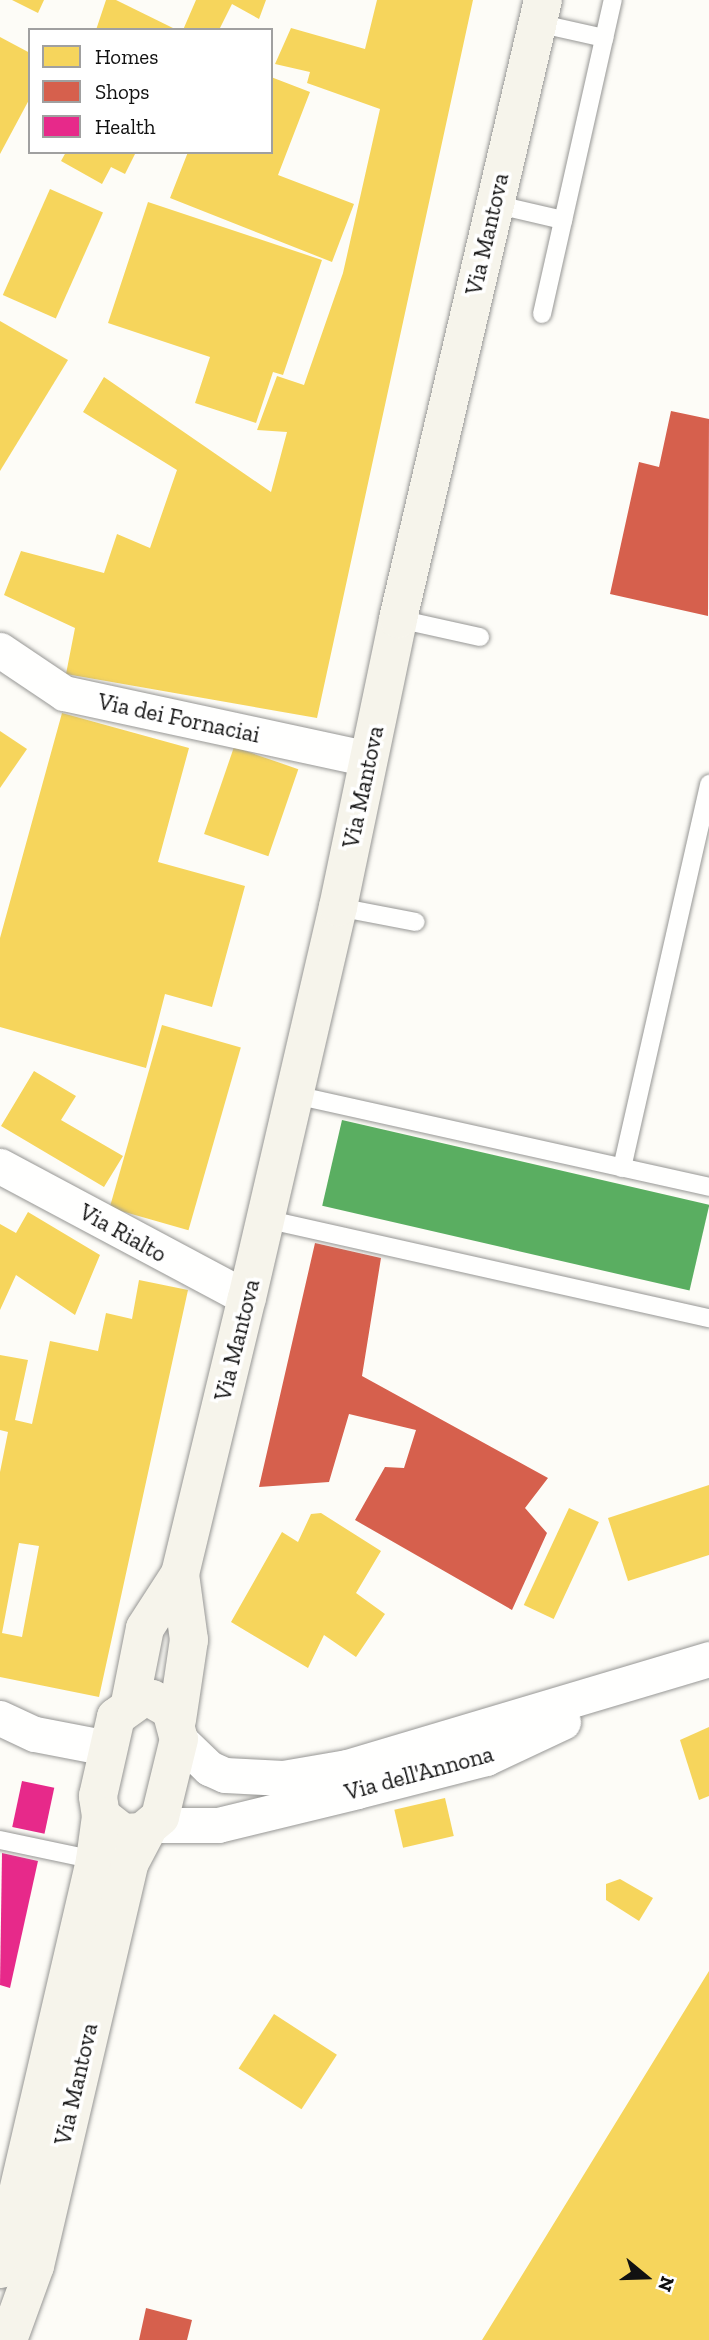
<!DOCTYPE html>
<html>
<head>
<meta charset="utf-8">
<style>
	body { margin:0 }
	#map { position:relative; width:709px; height:2340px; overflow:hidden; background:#fdfcf7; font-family:"Zilla Slab",serif }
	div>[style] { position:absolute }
	.homes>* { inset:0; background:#f6d55c; transform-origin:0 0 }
	.shops>* { inset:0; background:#d6604d }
	.health>* { inset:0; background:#e7298a; transform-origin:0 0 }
	.public>* { inset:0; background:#5aae61; transform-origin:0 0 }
	.roads { filter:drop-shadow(0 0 2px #979795) drop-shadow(0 0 2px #979795) }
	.lane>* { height:18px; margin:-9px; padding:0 9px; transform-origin:9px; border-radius:9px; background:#fffffe }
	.street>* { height:35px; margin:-17.5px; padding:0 17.5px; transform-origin:17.5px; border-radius:17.5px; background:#fffffe }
	.secondary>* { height:38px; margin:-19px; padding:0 19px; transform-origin:19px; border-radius:19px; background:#f6f4eb }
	span { translate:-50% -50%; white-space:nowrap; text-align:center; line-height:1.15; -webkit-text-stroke:7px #fff; paint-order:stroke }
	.street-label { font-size:23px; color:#111 }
	.legend { position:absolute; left:28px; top:28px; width:245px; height:126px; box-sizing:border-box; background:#fff; border:2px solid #a0a0a0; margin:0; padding:9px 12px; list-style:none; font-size:21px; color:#111 }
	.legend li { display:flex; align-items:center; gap:14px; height:35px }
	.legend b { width:35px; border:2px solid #a0a0a0 }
	.north { position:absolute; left:611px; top:2242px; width:70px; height:70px; -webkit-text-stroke:5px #fff; paint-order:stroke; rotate:109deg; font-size:19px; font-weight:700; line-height:28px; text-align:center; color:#111 }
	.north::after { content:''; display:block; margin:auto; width:24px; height:32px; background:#111; clip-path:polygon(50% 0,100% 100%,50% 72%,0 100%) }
</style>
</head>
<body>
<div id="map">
	<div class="homes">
		<div style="clip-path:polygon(12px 0,44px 0,38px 13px)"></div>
		<div style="clip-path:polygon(106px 0,116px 0,177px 30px,96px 30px)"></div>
		<div style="clip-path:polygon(196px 0,266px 0,259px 19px,232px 4px,219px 30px,183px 30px)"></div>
		<div style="clip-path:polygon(377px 0,473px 0,317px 718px,66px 674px,75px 628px,4px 595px,21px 551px,104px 573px,117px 534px,150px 548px,177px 470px,83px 412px,104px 377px,271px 492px,287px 432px,257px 430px,277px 376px,304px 385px,343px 273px,380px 109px,307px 83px,310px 72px,275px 64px,291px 28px,365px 49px)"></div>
		<div style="clip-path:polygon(0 37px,30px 53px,30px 98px,0 154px)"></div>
		<div style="clip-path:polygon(271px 77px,310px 92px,278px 175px,354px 204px,332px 262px,170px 198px,188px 152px,271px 152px)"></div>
		<div style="clip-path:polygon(66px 152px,136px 152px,125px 174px,111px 167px,102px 184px,61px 161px)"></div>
		<div style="left:50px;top:189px;width:58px;height:116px;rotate:24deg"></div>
		<div style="clip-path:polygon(148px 202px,322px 260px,283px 375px,273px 372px,256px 423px,195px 403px,210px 357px,108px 323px)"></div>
		<div style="clip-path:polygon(0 321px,68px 360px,0 471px)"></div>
		<div style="clip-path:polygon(62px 713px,189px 748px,158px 862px,245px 886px,212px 1007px,165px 994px,146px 1068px,0 1027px,0 938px)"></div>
		<div style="clip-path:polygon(0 731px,27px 749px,0 788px)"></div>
		<div style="left:234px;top:747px;width:68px;height:92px;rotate:19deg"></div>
		<div style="left:162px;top:1025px;width:82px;height:190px;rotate:16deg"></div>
		<div style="clip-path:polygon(34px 1071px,76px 1096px,61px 1120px,123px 1156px,104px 1187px,1px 1126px)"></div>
		<div style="clip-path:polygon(28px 1212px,100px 1255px,75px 1315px,16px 1275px,0 1310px,0 1224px,16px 1233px)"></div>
		<div style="clip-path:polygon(evenodd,139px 1280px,188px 1290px,99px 1697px,0 1677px,0 1472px,8px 1432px,0 1430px,0 1355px,28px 1360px,15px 1420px,32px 1424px,50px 1341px,98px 1351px,106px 1313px,132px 1319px,139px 1280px,19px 1543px,39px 1546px,22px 1637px,2px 1633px,19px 1543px)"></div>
		<div style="clip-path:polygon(709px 1485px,709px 1555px,628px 1581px,608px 1518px)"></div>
		<div style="left:569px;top:1508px;width:33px;height:107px;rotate:25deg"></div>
		<div style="clip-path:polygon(321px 1513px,381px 1551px,356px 1593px,385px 1614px,356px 1657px,324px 1635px,308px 1668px,231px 1622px,282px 1532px,298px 1542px,311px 1514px)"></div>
		<div style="clip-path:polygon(709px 1727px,709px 1796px,699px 1800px,680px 1740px)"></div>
		<div style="left:445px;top:1798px;width:39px;height:52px;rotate:77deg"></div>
		<div style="clip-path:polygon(620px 1879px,653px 1898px,639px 1921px,606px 1900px,606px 1884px)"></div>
		<div style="clip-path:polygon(709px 1971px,709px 2340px,482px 2340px,524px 2272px)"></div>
		<div style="left:274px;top:2014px;width:75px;height:65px;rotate:33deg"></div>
	</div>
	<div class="shops">
		<div style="clip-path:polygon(671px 411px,709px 419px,708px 616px,610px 594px,639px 462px,659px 467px)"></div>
		<div style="clip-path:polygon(315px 1243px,381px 1258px,362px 1376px,548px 1478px,525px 1508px,547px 1533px,512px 1610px,355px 1520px,385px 1467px,404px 1468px,416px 1430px,349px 1414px,329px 1482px,259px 1487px)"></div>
		<div style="clip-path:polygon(146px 2308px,192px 2320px,187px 2340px,139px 2340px)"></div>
	</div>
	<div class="health">
		<div style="left:22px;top:1781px;width:33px;height:47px;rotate:12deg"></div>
		<div style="clip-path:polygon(2px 1853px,38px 1861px,10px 1988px,0 1985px)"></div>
	</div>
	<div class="public">
		<div style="left:342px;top:1120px;width:377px;height:88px;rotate:13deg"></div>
	</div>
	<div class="roads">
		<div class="lane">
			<div style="left:537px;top:23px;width:69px;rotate:12.6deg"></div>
			<div style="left:494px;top:204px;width:71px;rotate:13.1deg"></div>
			<div style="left:542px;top:314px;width:322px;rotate:-77.3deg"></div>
			<div style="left:398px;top:619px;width:84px;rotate:12.4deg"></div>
			<div style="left:338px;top:907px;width:79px;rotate:10.9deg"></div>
			<div style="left:295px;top:1095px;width:424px;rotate:12.5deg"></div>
			<div style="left:622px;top:1168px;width:394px;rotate:-77.2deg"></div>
			<div style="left:265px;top:1219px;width:455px;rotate:12.6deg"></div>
			<div style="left:0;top:1840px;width:97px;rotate:11.9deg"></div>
		</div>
		<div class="street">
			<div style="left:0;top:650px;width:77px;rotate:33.9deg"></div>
			<div style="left:64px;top:693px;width:312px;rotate:12.2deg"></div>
			<div style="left:0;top:1166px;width:280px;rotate:28.1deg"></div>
			<div style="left:0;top:1718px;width:38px;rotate:25deg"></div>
			<div style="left:35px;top:1734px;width:74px;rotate:10.9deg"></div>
			<div style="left:179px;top:1739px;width:42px;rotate:44deg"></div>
			<div style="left:209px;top:1768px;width:17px;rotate:24deg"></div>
			<div style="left:225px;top:1775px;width:58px;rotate:3deg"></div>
			<div style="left:283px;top:1778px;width:65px;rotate:-9.8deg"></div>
			<div style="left:347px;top:1767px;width:378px;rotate:-16.6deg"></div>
			<div style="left:154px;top:1825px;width:64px"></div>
			<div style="left:218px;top:1825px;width:143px;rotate:-13.7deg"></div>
			<div style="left:357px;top:1791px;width:133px;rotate:-14.3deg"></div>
			<div style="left:486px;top:1758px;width:85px;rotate:-25.1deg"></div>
		</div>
		<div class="secondary">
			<div style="left:141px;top:1699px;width:11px"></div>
			<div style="left:152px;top:1699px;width:22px;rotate:30deg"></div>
			<div style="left:171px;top:1710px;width:30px;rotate:75deg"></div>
			<div style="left:179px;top:1739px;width:80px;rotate:103.7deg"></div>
			<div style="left:160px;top:1817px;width:23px;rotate:140deg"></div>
			<div style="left:142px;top:1832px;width:19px;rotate:177deg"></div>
			<div style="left:123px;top:1833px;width:28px;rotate:-142deg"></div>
			<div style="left:101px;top:1816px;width:20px;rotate:-99deg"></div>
			<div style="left:98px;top:1796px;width:81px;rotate:-77.2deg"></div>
			<div style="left:116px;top:1717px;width:31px;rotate:-36deg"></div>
			<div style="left:130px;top:1703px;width:76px;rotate:-78.7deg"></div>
			<div style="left:145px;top:1628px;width:64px;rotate:-57.1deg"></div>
			<div style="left:180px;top:1574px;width:284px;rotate:-76.4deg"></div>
			<div style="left:247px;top:1298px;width:401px;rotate:-76.9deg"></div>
			<div style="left:338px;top:907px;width:294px;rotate:-78.2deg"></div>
			<div style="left:398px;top:619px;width:636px;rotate:-76.82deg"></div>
			<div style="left:177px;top:1720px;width:81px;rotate:-81.5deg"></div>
			<div style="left:189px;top:1640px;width:67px;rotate:-97.8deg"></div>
			<div style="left:0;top:2269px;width:420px;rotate:-76.9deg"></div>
			<div style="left:95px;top:1860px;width:44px;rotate:-82.2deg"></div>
			<div style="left:8px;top:2340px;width:79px;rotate:-70deg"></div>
			<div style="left:35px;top:2266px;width:413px;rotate:-76.8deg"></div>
			<div style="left:129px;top:1864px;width:40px;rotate:-62deg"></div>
		</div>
	</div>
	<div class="street-label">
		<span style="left:487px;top:234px;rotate:-77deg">Via Mantova</span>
		<span style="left:179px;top:718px;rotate:12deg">Via dei Fornaciai</span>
		<span style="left:363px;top:787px;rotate:-78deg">Via Mantova</span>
		<span style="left:123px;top:1233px;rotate:29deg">Via Rialto</span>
		<span style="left:237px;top:1340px;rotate:-76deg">Via Mantova</span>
		<span style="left:419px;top:1773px;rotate:-15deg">Via dell'Annona</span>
		<span style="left:76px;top:2084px;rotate:-77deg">Via Mantova</span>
	</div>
	<ul class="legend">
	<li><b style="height:19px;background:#f6d55c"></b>Homes</li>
	<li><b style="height:19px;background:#d6604d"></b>Shops</li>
	<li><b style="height:19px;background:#e7298a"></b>Health</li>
	</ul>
	<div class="north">N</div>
</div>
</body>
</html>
